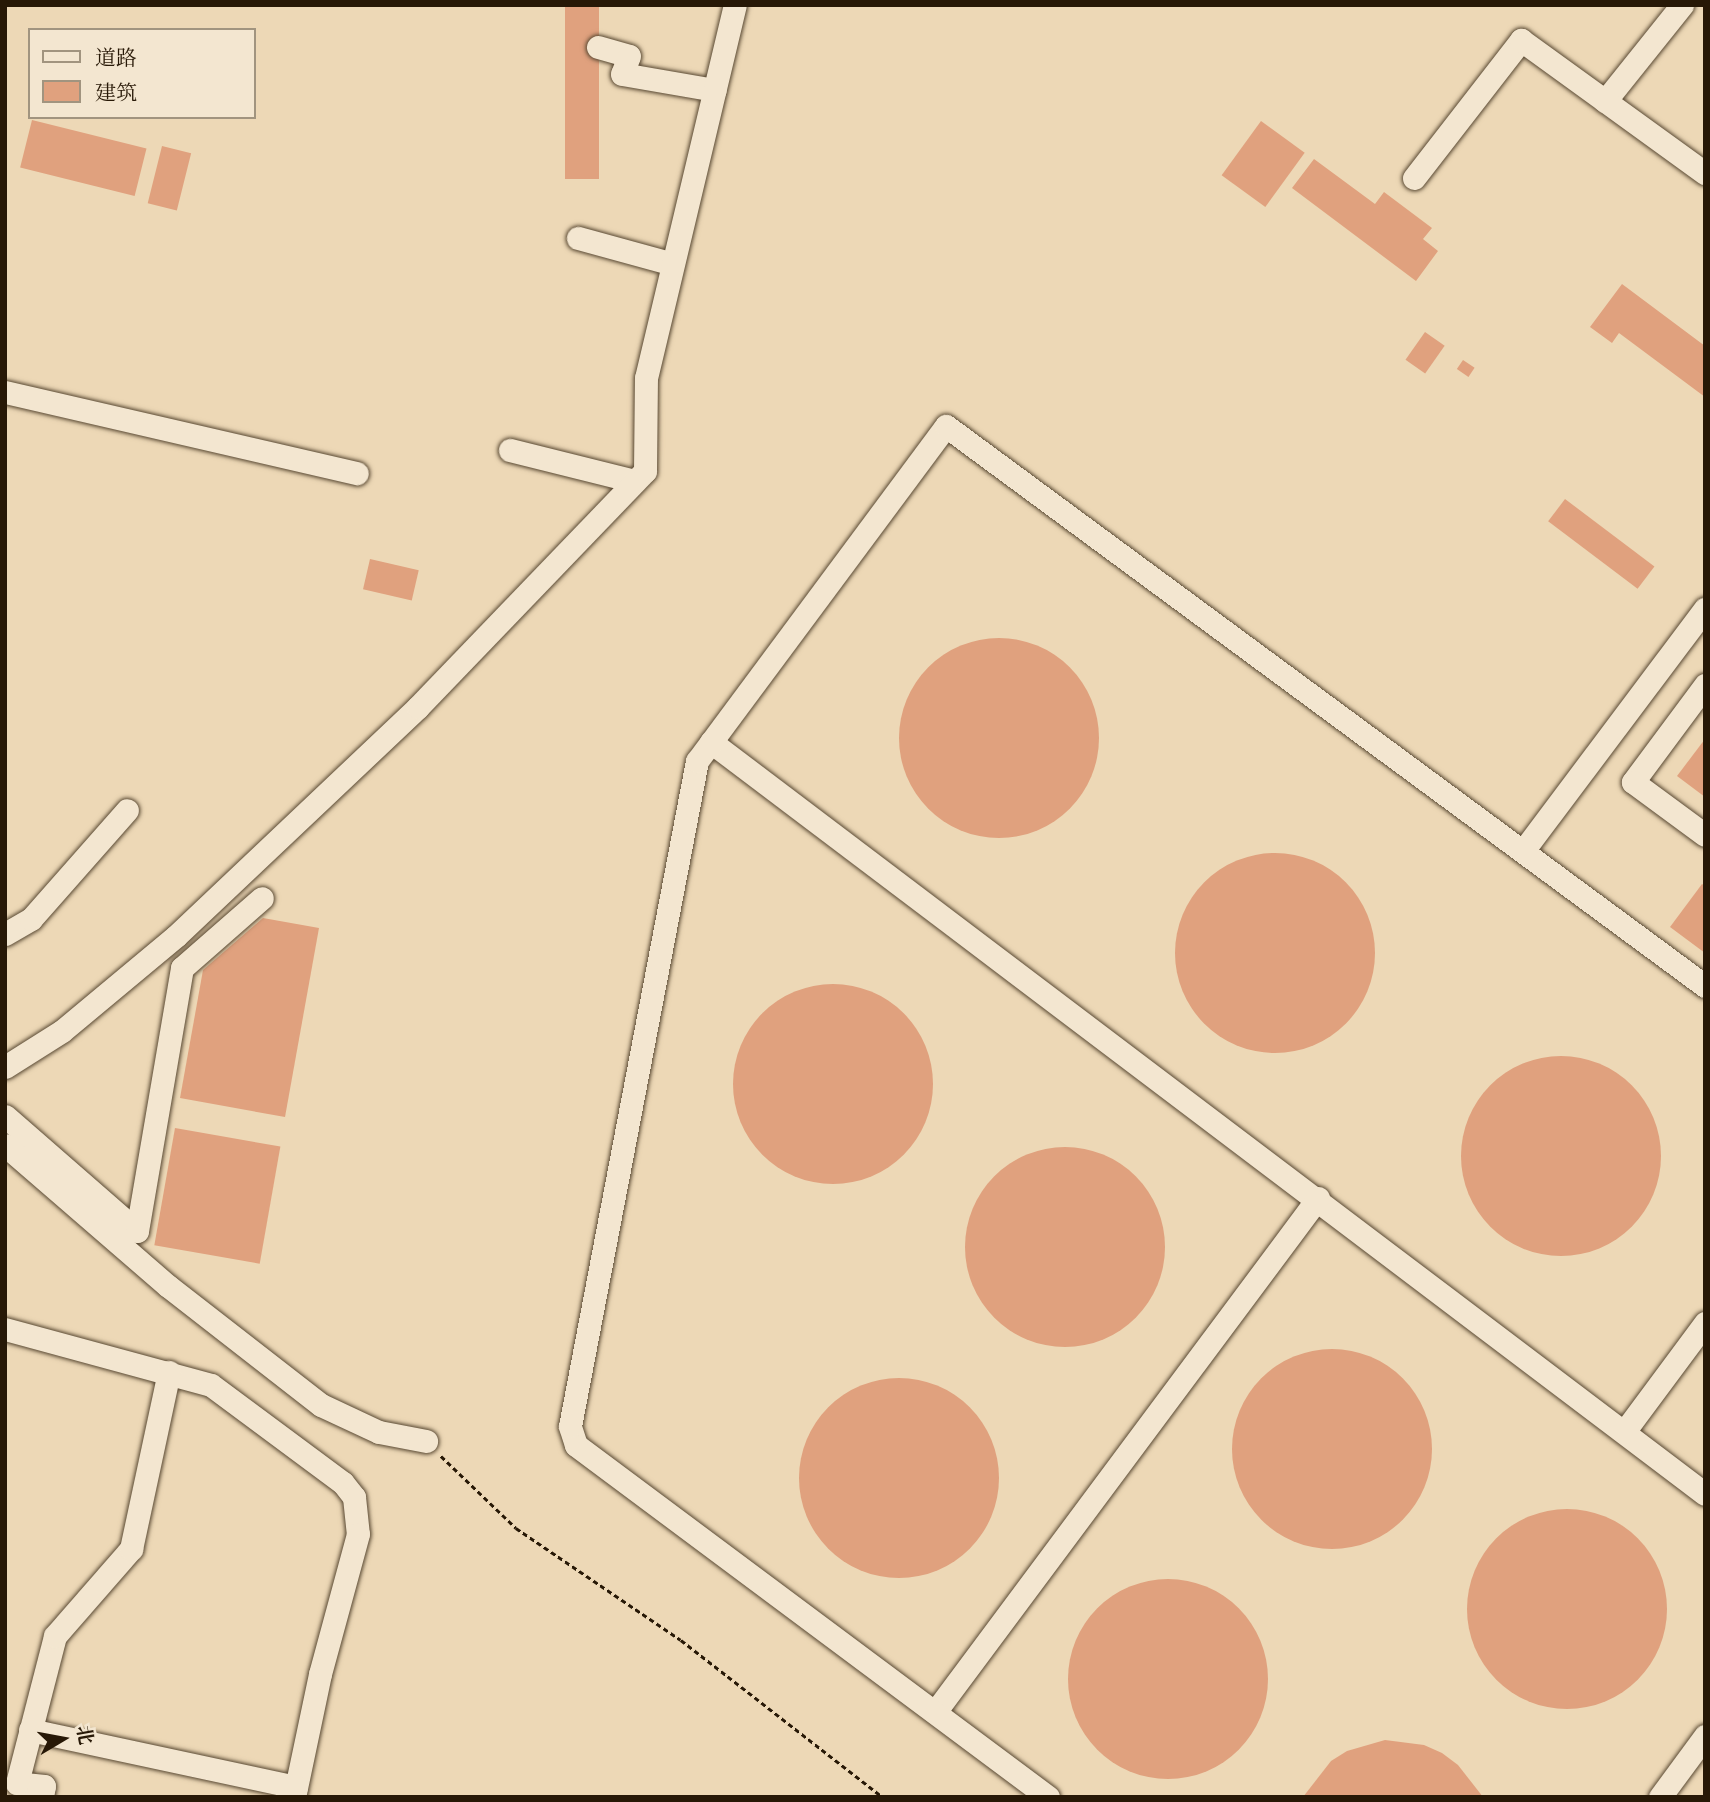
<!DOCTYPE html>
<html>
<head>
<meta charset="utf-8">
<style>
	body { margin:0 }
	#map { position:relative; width:1710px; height:1802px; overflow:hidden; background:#edd8b6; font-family:"IM FELL English","Noto Serif SC",serif }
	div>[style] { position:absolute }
	.building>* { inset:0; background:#e0a17e; transform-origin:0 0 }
	.round { border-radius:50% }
	.path>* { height:2.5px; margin-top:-1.25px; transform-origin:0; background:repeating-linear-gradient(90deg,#271806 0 5px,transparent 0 8.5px) }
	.roads { filter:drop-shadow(0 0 2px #584832) drop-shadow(0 0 2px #584832) }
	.minor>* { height:23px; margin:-11.5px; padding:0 11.5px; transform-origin:11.5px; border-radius:11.5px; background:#f3e6d0 }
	span { translate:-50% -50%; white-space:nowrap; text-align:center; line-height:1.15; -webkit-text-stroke:5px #f3e6d0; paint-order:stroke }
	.frame { position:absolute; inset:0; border:7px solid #271806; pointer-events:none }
	.legend { position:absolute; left:28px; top:28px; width:228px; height:91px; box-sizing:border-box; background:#f3e6d0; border:2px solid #a1947f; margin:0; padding:9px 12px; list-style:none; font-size:21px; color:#271806 }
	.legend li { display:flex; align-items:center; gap:14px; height:35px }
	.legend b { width:35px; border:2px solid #a1947f }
	.north { position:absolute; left:28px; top:1704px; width:70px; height:70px; -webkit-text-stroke:5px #f3e6d0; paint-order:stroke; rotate:80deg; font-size:19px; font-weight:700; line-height:28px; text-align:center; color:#271806 }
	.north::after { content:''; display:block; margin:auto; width:24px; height:32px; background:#271806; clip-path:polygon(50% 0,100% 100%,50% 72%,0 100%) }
</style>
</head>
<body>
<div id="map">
	<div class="building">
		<div style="left:565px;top:5px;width:34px;height:174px"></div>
		<div style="left:32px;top:120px;width:118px;height:49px;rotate:14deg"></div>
		<div style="left:1261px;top:121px;width:54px;height:67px;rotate:36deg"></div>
		<div style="left:162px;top:146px;width:30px;height:59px;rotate:14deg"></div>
		<div style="clip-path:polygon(1314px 159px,1375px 204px,1384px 192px,1432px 228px,1423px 239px,1438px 251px,1416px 281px,1292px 188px)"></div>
		<div style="clip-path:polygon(1622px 284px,1705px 346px,1705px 397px,1619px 333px,1612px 343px,1590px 327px)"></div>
		<div style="left:1425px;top:332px;width:24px;height:34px;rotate:35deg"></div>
		<div style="left:1463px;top:360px;width:14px;height:11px;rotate:34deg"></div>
		<div style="left:1565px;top:499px;width:112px;height:28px;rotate:37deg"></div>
		<div style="left:370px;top:559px;width:50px;height:31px;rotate:13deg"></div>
		<div class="round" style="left:899px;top:638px;width:200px;height:200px"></div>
		<div style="clip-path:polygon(1705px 739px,1705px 797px,1677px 776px)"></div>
		<div class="round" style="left:1175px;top:853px;width:200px;height:200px"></div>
		<div style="clip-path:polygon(1702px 884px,1705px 886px,1705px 953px,1670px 927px)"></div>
		<div style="clip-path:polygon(263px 918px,319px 928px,285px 1117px,180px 1098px,203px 970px)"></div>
		<div class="round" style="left:733px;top:984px;width:200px;height:200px"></div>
		<div class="round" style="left:1461px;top:1056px;width:200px;height:200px"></div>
		<div style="left:175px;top:1128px;width:107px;height:119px;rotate:10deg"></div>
		<div class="round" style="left:965px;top:1147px;width:200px;height:200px"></div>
		<div class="round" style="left:1232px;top:1349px;width:200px;height:200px"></div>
		<div class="round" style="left:799px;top:1378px;width:200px;height:200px"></div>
		<div class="round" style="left:1467px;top:1509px;width:200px;height:200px"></div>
		<div class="round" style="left:1068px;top:1579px;width:200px;height:200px"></div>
		<div style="clip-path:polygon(1385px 1740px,1424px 1745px,1442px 1753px,1458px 1765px,1483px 1797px,1303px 1797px,1331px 1761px,1347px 1751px)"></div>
	</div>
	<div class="path">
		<div style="left:441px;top:1456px;width:104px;rotate:43.8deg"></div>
		<div style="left:516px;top:1528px;width:199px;rotate:34.2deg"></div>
		<div style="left:681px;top:1640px;width:256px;rotate:37.9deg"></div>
	</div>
	<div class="roads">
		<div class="minor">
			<div style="left:598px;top:47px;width:32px;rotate:16deg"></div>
			<div style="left:629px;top:56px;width:19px;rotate:111deg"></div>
			<div style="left:622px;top:74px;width:94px;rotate:9.8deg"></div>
			<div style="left:1605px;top:101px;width:123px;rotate:-51.3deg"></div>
			<div style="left:1414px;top:178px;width:175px;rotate:-52.2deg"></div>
			<div style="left:1521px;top:40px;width:227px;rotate:35.9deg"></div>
			<div style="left:578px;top:238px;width:98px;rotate:15.3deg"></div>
			<div style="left:5px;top:392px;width:361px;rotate:13deg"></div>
			<div style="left:510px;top:450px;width:128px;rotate:14deg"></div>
			<div style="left:1705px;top:685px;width:121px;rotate:126.6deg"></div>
			<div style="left:1633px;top:782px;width:89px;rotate:36.4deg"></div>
			<div style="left:711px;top:742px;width:1246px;rotate:37.11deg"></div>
			<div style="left:1523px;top:851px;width:303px;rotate:-53.1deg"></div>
			<div style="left:5px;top:934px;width:30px;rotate:-30deg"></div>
			<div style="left:31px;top:919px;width:145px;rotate:-48.6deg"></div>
			<div style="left:5px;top:1067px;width:67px;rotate:-32.3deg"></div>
			<div style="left:62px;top:1031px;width:148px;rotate:-39.8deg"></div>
			<div style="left:176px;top:936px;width:333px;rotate:-43.4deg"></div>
			<div style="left:418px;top:707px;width:327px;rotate:-46.1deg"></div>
			<div style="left:645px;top:471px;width:93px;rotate:-89.4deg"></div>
			<div style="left:646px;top:378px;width:383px;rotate:-76.6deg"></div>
			<div style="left:5px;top:1116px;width:175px;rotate:41.1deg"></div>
			<div style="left:137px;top:1231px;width:267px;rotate:-80.3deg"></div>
			<div style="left:182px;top:968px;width:106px;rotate:-41.2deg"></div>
			<div style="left:5px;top:1145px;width:216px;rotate:40.9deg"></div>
			<div style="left:168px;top:1286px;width:194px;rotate:37.9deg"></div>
			<div style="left:321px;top:1405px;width:64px;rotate:25deg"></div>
			<div style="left:379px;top:1432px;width:48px;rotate:10.8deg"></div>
			<div style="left:5px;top:1329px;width:213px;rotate:15.2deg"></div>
			<div style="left:211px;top:1385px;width:164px;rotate:36.6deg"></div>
			<div style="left:343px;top:1483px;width:18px;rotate:52deg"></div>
			<div style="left:354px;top:1497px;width:37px;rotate:84deg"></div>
			<div style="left:358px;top:1534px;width:145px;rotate:105.2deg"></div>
			<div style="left:320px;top:1674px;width:126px;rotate:101.9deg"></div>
			<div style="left:1624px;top:1432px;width:136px;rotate:-53.4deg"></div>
			<div style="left:935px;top:1712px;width:641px;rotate:-53.31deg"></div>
			<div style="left:30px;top:1730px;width:272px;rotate:12.1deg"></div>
			<div style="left:42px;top:1797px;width:11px;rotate:-80deg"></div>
			<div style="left:44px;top:1786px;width:27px;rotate:-174deg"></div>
			<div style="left:17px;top:1783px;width:152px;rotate:-75.5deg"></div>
			<div style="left:55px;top:1636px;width:116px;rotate:-48.9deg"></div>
			<div style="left:131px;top:1549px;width:181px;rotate:-77.9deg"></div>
			<div style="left:1048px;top:1797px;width:589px;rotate:-143.29deg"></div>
			<div style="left:576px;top:1445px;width:20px;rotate:-108deg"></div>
			<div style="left:570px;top:1426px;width:677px;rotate:-79.19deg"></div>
			<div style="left:697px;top:761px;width:417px;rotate:-53.4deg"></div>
			<div style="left:946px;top:426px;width:943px;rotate:36.42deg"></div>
			<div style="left:1660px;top:1797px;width:76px;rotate:-53.6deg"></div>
		</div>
	</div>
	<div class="frame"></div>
	<ul class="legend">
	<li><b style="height:9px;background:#f3e6d0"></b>道路</li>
	<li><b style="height:19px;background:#e0a17e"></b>建筑</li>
	</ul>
	<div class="north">北</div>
</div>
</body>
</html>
